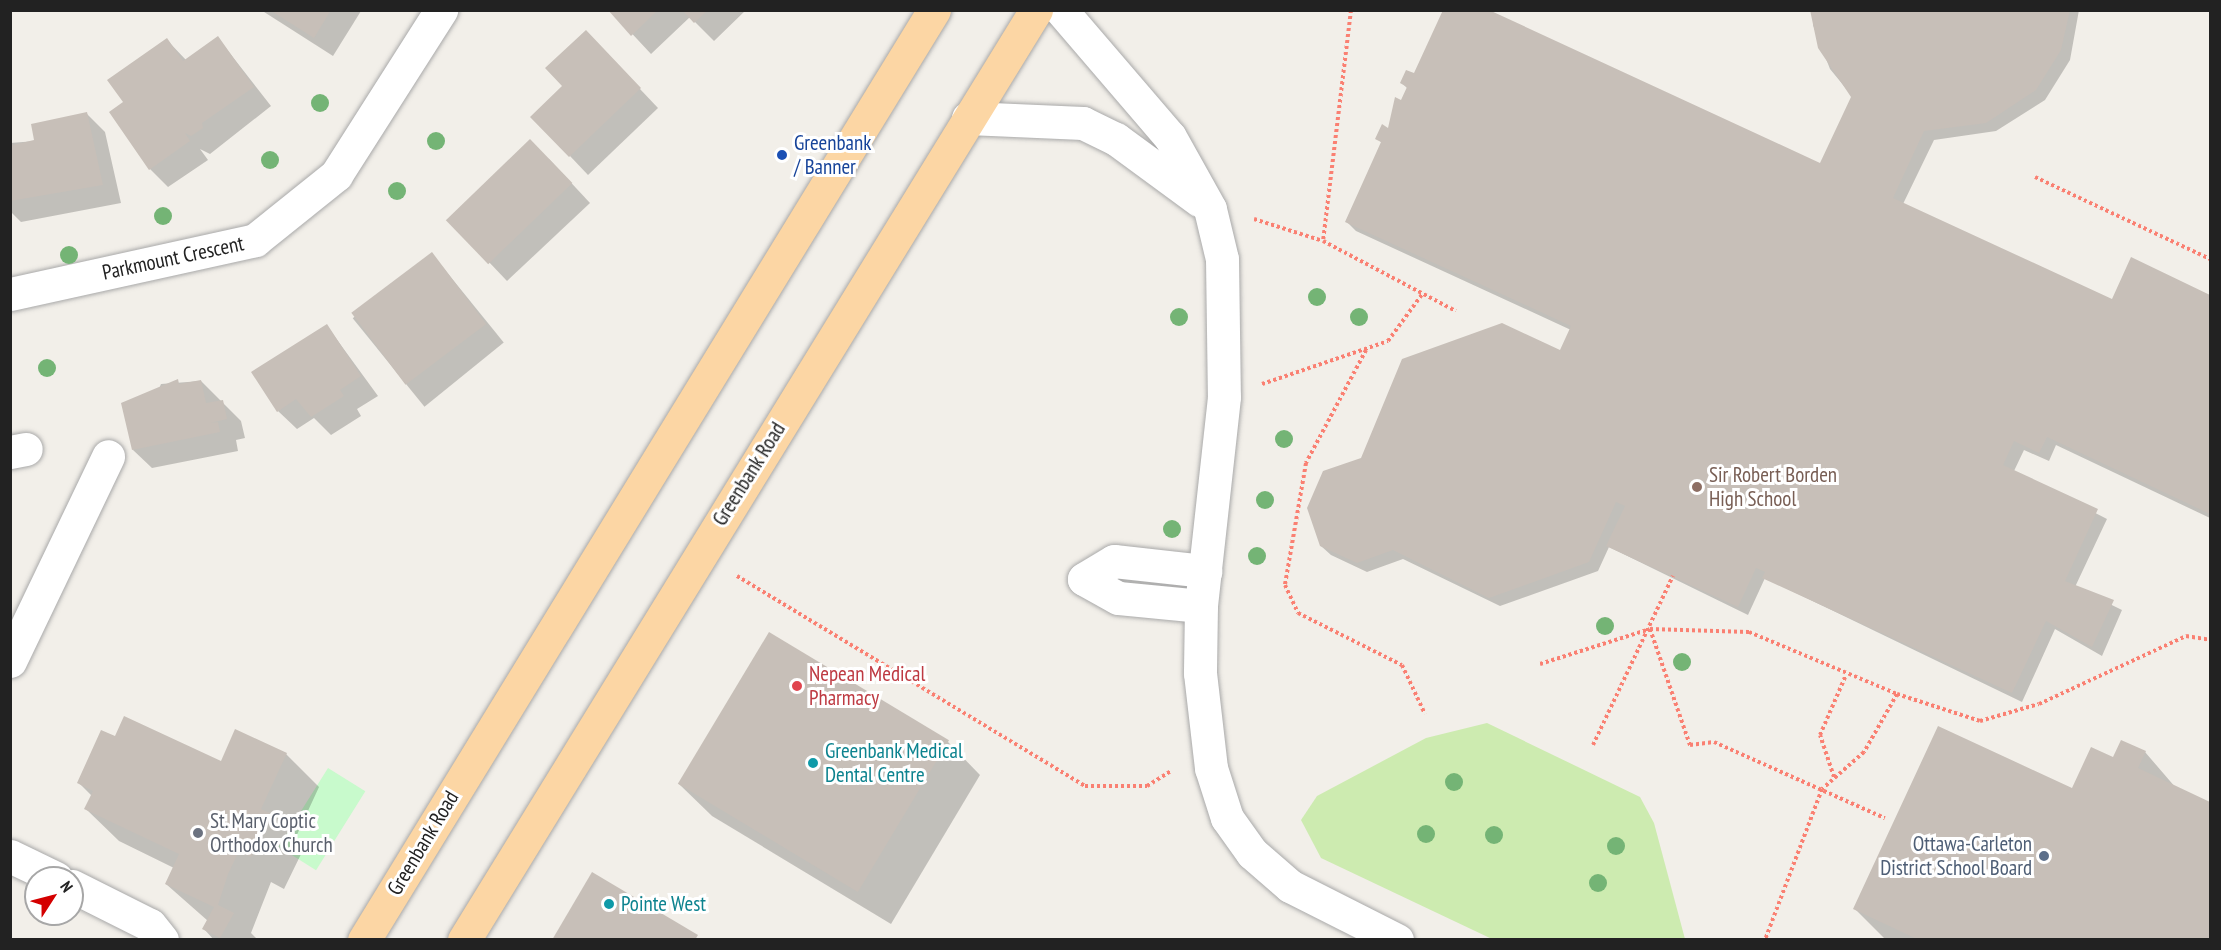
<!DOCTYPE html>
<html>
<head>
<meta charset="utf-8">
<style>
	body { margin:0 }
	#map { position:relative; width:2221px; height:950px; overflow:hidden; background:#f2efe9; font-family:"PT Sans Narrow",sans-serif }
	div>[style] { position:absolute }
	.grass>* { inset:0; background:#cdebb0 }
	.park>* { inset:0; background:#c8facc; transform-origin:0 0 }
	.shadow>* { inset:0; background:#0003; transform-origin:0 0 }
	.building>* { inset:0; background:#c7bfb8; transform-origin:0 0 }
	.path>* { height:4px; margin-top:-2px; transform-origin:0; background:repeating-linear-gradient(90deg,#fa8072 0 3px,transparent 0 6px) }
	.roads { filter:drop-shadow(0 0 2px #a9a9a9) drop-shadow(0 0 2px #a9a9a9) }
	.minor>* { height:33px; margin:-16.5px; padding:0 16.5px; transform-origin:16.5px; border-radius:16.5px; background:#fff }
	.major>* { height:33px; margin:-16.5px; padding:0 16.5px; transform-origin:16.5px; border-radius:16.5px; background:#fcd6a4 }
	.trees>* { width:18px; height:18px; margin:-9px; border-radius:50%; background:#74b475 }
	.dots>* { width:16px; height:16px; translate:-50% -50%; box-sizing:border-box; border:3px solid #fff; border-radius:50% }
	span { translate:-50% -50%; white-space:nowrap; text-align:center; line-height:1.15; -webkit-text-stroke:6px #fff; paint-order:stroke }
	.transit-label { font-size:21px; color:#164399 }
	.left { translate:0 -50%; text-align:left }
	.street-label { font-size:21px; color:#222 }
	.education-label { font-size:21px; color:#785e54 }
	.health-label { font-size:21px; color:#be3a42 }
	.culture-label { font-size:21px; color:#0d838f }
	.worship-label { font-size:21px; color:#5b616d }
	.service-label { font-size:21px; color:#4e5e75 }
	.right { translate:-100% -50%; text-align:right }
	.frame { position:absolute; inset:0; border:12px solid #222; pointer-events:none }
	.north { position:absolute; left:24px; top:866px; width:60px; height:60px; box-sizing:border-box; background:#fff; border:2px solid #a7a7a7; border-radius:50%; rotate:54deg; font-size:16px; font-weight:700; line-height:24px; text-align:center; color:#222 }
	.north::after { content:''; display:block; margin:auto; width:21px; height:27px; background:#d40000; clip-path:polygon(50% 0,100% 100%,50% 72%,0 100%) }
</style>
</head>
<body>
<div id="map">
	<div class="grass">
		<div style="clip-path:polygon(1487px 723px,1640px 797px,1654px 823px,1685px 939px,1492px 939px,1321px 858px,1301px 820px,1317px 796px,1426px 738px)"></div>
	</div>
	<div class="park">
		<div style="left:328px;top:768px;width:44px;height:93px;rotate:32deg"></div>
	</div>
	<div class="shadow">
		<div style="clip-path:polygon(261px 10px,360px 10px,361px 11px,333px 56px)"></div>
		<div style="clip-path:polygon(610px 10px,746px 10px,714px 41px,690px 17px,651px 54px)"></div>
		<div style="clip-path:polygon(1814px 10px,2079px 10px,2070px 60px,2045px 100px,1996px 131px,1934px 140px,1903px 204px,2112px 301px,2132px 259px,2210px 297px,2210px 518px,2056px 445px,2049px 461px,2024px 450px,2014px 471px,2107px 519px,2075px 587px,2122px 610px,2102px 656px,2055px 629px,2022px 702px,1765px 578px,1748px 615px,1609px 547px,1598px 571px,1500px 606px,1403px 559px,1367px 572px,1331px 555px,1321px 546px,1363px 459px,1560px 352px,1571px 330px,1356px 231px,1346px 221px,1382px 143px,1377px 138px,1389px 130px,1408px 89px,1402px 83px,1821px 165px,1853px 97px,1830px 69px,1813px 25px)"></div>
		<div style="clip-path:polygon(218px 38px,271px 106px,210px 154px,200px 149px,208px 160px,168px 187px,150px 169px,125px 103px,167px 40px,186px 60px)"></div>
		<div style="clip-path:polygon(604px 51px,658px 108px,588px 175px,570px 156px)"></div>
		<div style="clip-path:polygon(86px 113px,105px 132px,121px 203px,21px 222px,10px 211px,10px 143px,36px 141px)"></div>
		<div style="clip-path:polygon(549px 159px,590px 203px,507px 281px,448px 219px)"></div>
		<div style="left:432px;top:254px;width:114px;height:102px;rotate:51deg"></div>
		<div style="clip-path:polygon(327px 326px,378px 396px,357px 409px,361px 416px,331px 435px,314px 418px,297px 429px,278px 411px)"></div>
		<div style="clip-path:polygon(201px 381px,241px 421px,245px 438px,236px 440px,238px 451px,152px 468px,133px 450px,161px 384px)"></div>
		<div style="clip-path:polygon(116px 738px,222px 763px,286px 754px,319px 787px,295px 839px,304px 848px,284px 889px,271px 882px,251px 933px,258px 940px,214px 940px,204px 929px,208px 921px,166px 884px,174px 868px,119px 841px,86px 809px,92px 796px,79px 783px)"></div>
		<div style="clip-path:polygon(948px 742px,980px 775px,891px 924px,712px 816px,679px 784px)"></div>
		<div style="clip-path:polygon(2145px 752px,2176px 788px,2210px 804px,2210px 940px,1886px 940px,1855px 909px,2073px 790px,2114px 759px)"></div>
	</div>
	<div class="building">
		<div style="clip-path:polygon(270px 10px,331px 10px,314px 38px)"></div>
		<div style="clip-path:polygon(608px 10px,658px 10px,631px 36px)"></div>
		<div style="clip-path:polygon(682px 10px,708px 10px,694px 23px)"></div>
		<div style="clip-path:polygon(1443px 10px,1489px 10px,1820px 163px,1851px 97px,1818px 48px,1810px 10px,2070px 10px,2061px 50px,2036px 90px,1986px 123px,1924px 131px,1893px 198px,2112px 299px,2131px 257px,2210px 295px,2210px 514px,2047px 437px,2039px 453px,2014px 441px,2003px 465px,2098px 509px,2065px 581px,2114px 600px,2092px 647px,2046px 621px,2012px 693px,1762px 578px,1765px 572px,1756px 568px,1738px 607px,1606px 546px,1625px 506px,1616px 502px,1589px 562px,1489px 598px,1393px 550px,1357px 563px,1320px 546px,1307px 508px,1323px 471px,1361px 458px,1402px 359px,1502px 323px,1560px 350px,1571px 326px,1345px 222px,1381px 142px,1375px 139px,1382px 124px,1388px 128px,1395px 97px,1401px 100px,1407px 87px,1400px 83px,1406px 70px,1414px 73px)"></div>
		<div style="clip-path:polygon(586px 30px,641px 88px,569px 157px,530px 117px,562px 86px,545px 68px)"></div>
		<div style="clip-path:polygon(218px 36px,254px 87px,202px 123px,203px 128px,191px 136px,185px 133px,190px 141px,149px 170px,109px 112px,123px 102px,107px 80px,167px 38px,183px 61px)"></div>
		<div style="clip-path:polygon(87px 112px,103px 185px,10px 201px,10px 139px,13px 145px,34px 140px,31px 124px)"></div>
		<div style="left:530px;top:139px;width:61px;height:117px;rotate:46deg"></div>
		<div style="left:432px;top:252px;width:90px;height:101px;rotate:53deg"></div>
		<div style="clip-path:polygon(327px 324px,361px 376px,340px 390px,344px 396px,311px 417px,296px 399px,277px 412px,251px 372px)"></div>
		<div style="clip-path:polygon(178px 379px,179px 384px,201px 380px,206px 403px,223px 400px,227px 419px,210px 423px,218px 422px,220px 432px,132px 450px,121px 403px)"></div>
		<div style="left:769px;top:632px;width:210px;height:177px;rotate:31deg"></div>
		<div style="clip-path:polygon(124px 716px,221px 761px,235px 729px,287px 753px,261px 809px,272px 814px,251px 857px,239px 851px,228px 874px,218px 905px,234px 913px,220px 938px,202px 929px,214px 907px,165px 884px,179px 854px,84px 809px,93px 791px,77px 783px,101px 730px,115px 736px)"></div>
		<div style="clip-path:polygon(1938px 726px,2072px 788px,2091px 747px,2113px 757px,2121px 740px,2146px 751px,2138px 768px,2210px 802px,2210px 940px,1919px 940px,1853px 909px)"></div>
		<div style="clip-path:polygon(592px 872px,698px 935px,695px 940px,552px 940px)"></div>
	</div>
	<div class="path">
		<div style="left:1351px;top:10px;width:233px;rotate:96.9deg"></div>
		<div style="left:1323px;top:241px;width:150px;rotate:27.8deg"></div>
		<div style="left:2035px;top:177px;width:193px;rotate:25.1deg"></div>
		<div style="left:1254px;top:219px;width:72px;rotate:17.7deg"></div>
		<div style="left:1366px;top:350px;width:128px;rotate:118deg"></div>
		<div style="left:1306px;top:463px;width:124px;rotate:99.8deg"></div>
		<div style="left:1285px;top:585px;width:31px;rotate:65deg"></div>
		<div style="left:1298px;top:613px;width:116px;rotate:26.6deg"></div>
		<div style="left:1402px;top:665px;width:54px;rotate:64.9deg"></div>
		<div style="left:1262px;top:384px;width:133px;rotate:-18.8deg"></div>
		<div style="left:1388px;top:341px;width:59px;rotate:-53.9deg"></div>
		<div style="left:737px;top:576px;width:406px;rotate:31.1deg"></div>
		<div style="left:1085px;top:786px;width:62px"></div>
		<div style="left:1147px;top:786px;width:28px;rotate:-32deg"></div>
		<div style="left:1650px;top:629px;width:99px;rotate:1.7deg"></div>
		<div style="left:1749px;top:632px;width:160px;rotate:22.7deg"></div>
		<div style="left:1897px;top:694px;width:67px;rotate:119.6deg"></div>
		<div style="left:1864px;top:752px;width:56px;rotate:138.6deg"></div>
		<div style="left:1822px;top:789px;width:161px;rotate:110.7deg"></div>
		<div style="left:1540px;top:664px;width:115px;rotate:-17.7deg"></div>
		<div style="left:1650px;top:629px;width:123px;rotate:71deg"></div>
		<div style="left:1690px;top:745px;width:24px;rotate:-7deg"></div>
		<div style="left:1714px;top:742px;width:187px;rotate:24deg"></div>
		<div style="left:1897px;top:694px;width:87px;rotate:18deg"></div>
		<div style="left:1980px;top:721px;width:61px;rotate:-16.1deg"></div>
		<div style="left:2039px;top:704px;width:162px;rotate:-24.8deg"></div>
		<div style="left:2186px;top:636px;width:24px;rotate:9deg"></div>
		<div style="left:1593px;top:745px;width:187px;rotate:-64.7deg"></div>
		<div style="left:1834px;top:777px;width:44px;rotate:-108.4deg"></div>
		<div style="left:1820px;top:735px;width:65px;rotate:-66.6deg"></div>
	</div>
	<div class="roads">
		<div class="minor">
			<div style="left:1061px;top:10px;width:167px;rotate:49.4deg"></div>
			<div style="left:1170px;top:137px;width:82px;rotate:60.9deg"></div>
			<div style="left:1210px;top:209px;width:51px;rotate:76.5deg"></div>
			<div style="left:1222px;top:259px;width:138px;rotate:89.2deg"></div>
			<div style="left:1224px;top:397px;width:210px;rotate:96.3deg"></div>
			<div style="left:1201px;top:606px;width:67px;rotate:90.9deg"></div>
			<div style="left:1200px;top:673px;width:96px;rotate:83.4deg"></div>
			<div style="left:1211px;top:768px;width:52px;rotate:72.3deg"></div>
			<div style="left:1227px;top:818px;width:43px;rotate:54.5deg"></div>
			<div style="left:1252px;top:853px;width:50px;rotate:41deg"></div>
			<div style="left:1290px;top:886px;width:120px;rotate:26.8deg"></div>
			<div style="left:968px;top:118px;width:115px;rotate:2.5deg"></div>
			<div style="left:1083px;top:123px;width:37px;rotate:26deg"></div>
			<div style="left:1116px;top:139px;width:103px;rotate:36.3deg"></div>
			<div style="left:10px;top:294px;width:251px;rotate:-12.4deg"></div>
			<div style="left:255px;top:240px;width:104px;rotate:-38.7deg"></div>
			<div style="left:336px;top:175px;width:196px;rotate:-57.5deg"></div>
			<div style="left:10px;top:452px;width:16px;rotate:-11deg"></div>
			<div style="left:1201px;top:606px;width:83px;rotate:-174.5deg"></div>
			<div style="left:1118px;top:598px;width:39px;rotate:-151deg"></div>
			<div style="left:1084px;top:579px;width:35px;rotate:-31deg"></div>
			<div style="left:1114px;top:561px;width:92px;rotate:6.3deg"></div>
			<div style="left:10px;top:661px;width:227px;rotate:-64.4deg"></div>
			<div style="left:10px;top:856px;width:51px;rotate:25.6deg"></div>
			<div style="left:72px;top:886px;width:87px;rotate:26.6deg"></div>
			<div style="left:150px;top:925px;width:19px;rotate:51deg"></div>
		</div>
		<div class="major">
			<div style="left:364px;top:940px;width:1091px;rotate:-58.5deg"></div>
			<div style="left:464px;top:940px;width:1092px;rotate:-58.41deg"></div>
		</div>
	</div>
	<div class="trees">
		<div style="left:320px;top:103px"></div>
		<div style="left:436px;top:141px"></div>
		<div style="left:270px;top:160px"></div>
		<div style="left:397px;top:191px"></div>
		<div style="left:163px;top:216px"></div>
		<div style="left:69px;top:255px"></div>
		<div style="left:1317px;top:297px"></div>
		<div style="left:1179px;top:317px"></div>
		<div style="left:1359px;top:317px"></div>
		<div style="left:47px;top:368px"></div>
		<div style="left:1284px;top:439px"></div>
		<div style="left:1265px;top:500px"></div>
		<div style="left:1172px;top:529px"></div>
		<div style="left:1257px;top:556px"></div>
		<div style="left:1605px;top:626px"></div>
		<div style="left:1682px;top:662px"></div>
		<div style="left:1454px;top:782px"></div>
		<div style="left:1426px;top:834px"></div>
		<div style="left:1494px;top:835px"></div>
		<div style="left:1616px;top:846px"></div>
		<div style="left:1598px;top:883px"></div>
	</div>
	<div class="dots">
		<div style="left:782px;top:155px;background:#1a4fb4"></div>
		<div style="left:1697px;top:487px;background:#8d6e63"></div>
		<div style="left:797px;top:686px;background:#e0444e"></div>
		<div style="left:813px;top:763px;background:#0f9aa8"></div>
		<div style="left:198px;top:833px;background:#6b7280"></div>
		<div style="left:2044px;top:856px;background:#5c6f8a"></div>
		<div style="left:609px;top:904px;background:#0f9aa8"></div>
	</div>
	<div class="transit-label">
		<span class="left" style="left:794px;top:155px">Greenbank<br>/ Banner</span>
	</div>
	<div class="street-label">
		<span style="left:173px;top:258px;rotate:-12deg">Parkmount Crescent</span>
		<span style="left:749px;top:474px;rotate:-58deg">Greenbank Road</span>
		<span style="left:423px;top:843px;rotate:-59deg">Greenbank Road</span>
	</div>
	<div class="education-label">
		<span class="left" style="left:1709px;top:487px">Sir Robert Borden<br>High School</span>
	</div>
	<div class="health-label">
		<span class="left" style="left:809px;top:686px">Nepean Medical<br>Pharmacy</span>
	</div>
	<div class="culture-label">
		<span class="left" style="left:825px;top:763px">Greenbank Medical<br>Dental Centre</span>
		<span class="left" style="left:621px;top:904px">Pointe West</span>
	</div>
	<div class="worship-label">
		<span class="left" style="left:210px;top:833px">St. Mary Coptic<br>Orthodox Church</span>
	</div>
	<div class="service-label">
		<span class="right" style="left:2032px;top:856px">Ottawa-Carleton<br>District School Board</span>
	</div>
	<div class="frame"></div>
	<div class="north">N</div>
</div>
</body>
</html>
